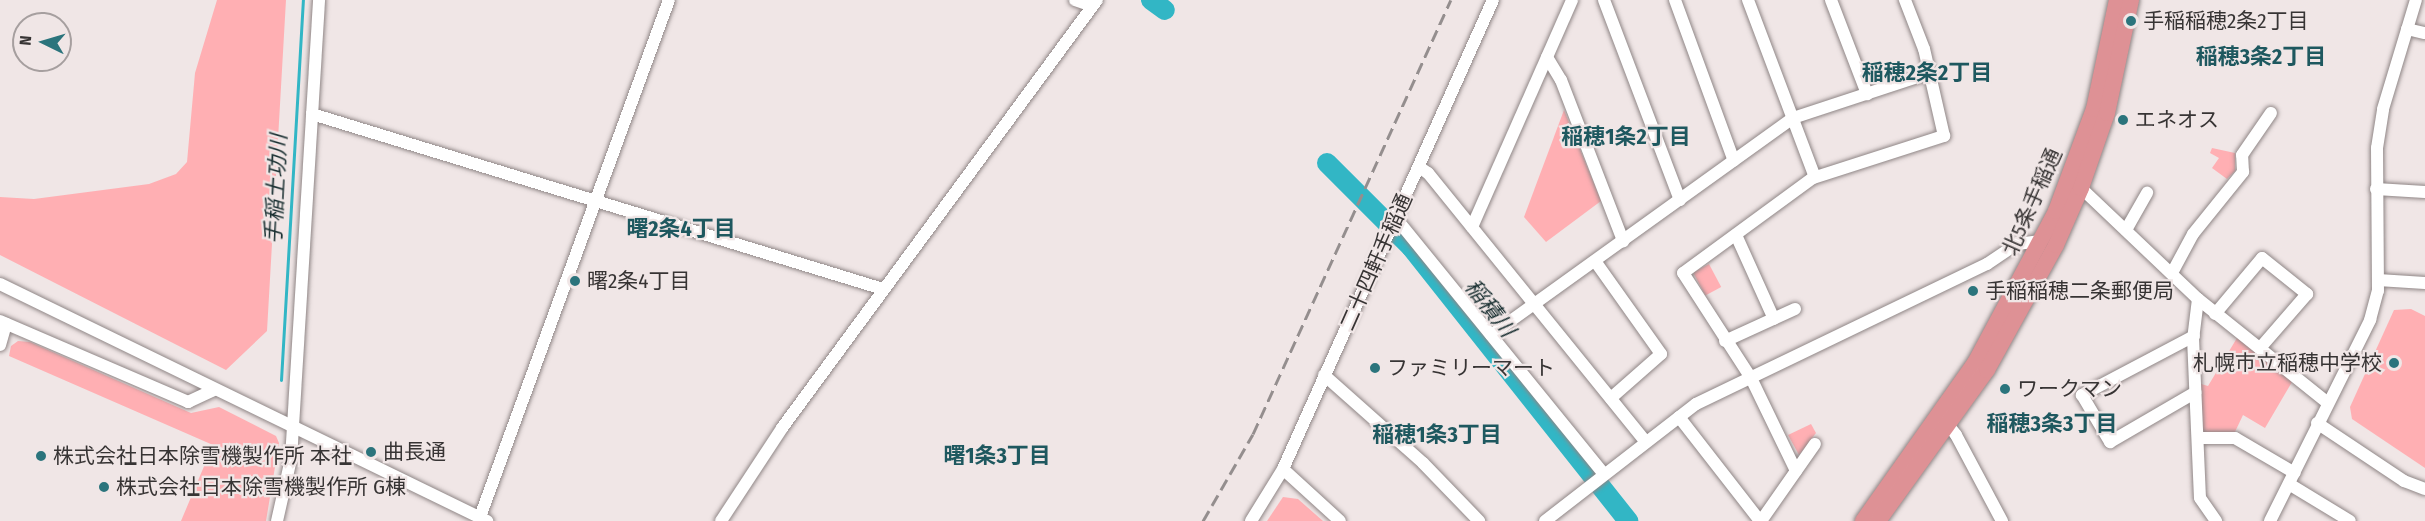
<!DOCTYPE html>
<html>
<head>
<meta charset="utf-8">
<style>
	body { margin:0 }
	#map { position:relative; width:2425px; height:521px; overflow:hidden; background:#f0e6e6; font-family:"Fira Sans Condensed","Noto Sans JP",sans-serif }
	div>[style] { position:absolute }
	.green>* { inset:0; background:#ffafb3; transform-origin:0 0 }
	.stream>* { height:3px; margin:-1.5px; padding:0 1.5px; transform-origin:1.5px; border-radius:1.5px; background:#32b6c5 }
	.river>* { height:20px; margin:-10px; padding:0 10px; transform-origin:10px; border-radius:10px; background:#32b6c5 }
	.roads { filter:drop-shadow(0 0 2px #8f8686) drop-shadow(0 0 2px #8f8686) }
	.minor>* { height:12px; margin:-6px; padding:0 6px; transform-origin:6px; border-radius:6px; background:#fff }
	.highway>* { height:16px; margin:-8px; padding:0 8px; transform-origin:8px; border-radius:8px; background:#de9195 }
	.rail>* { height:3px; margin-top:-1.5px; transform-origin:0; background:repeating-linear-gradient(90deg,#948e8e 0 12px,transparent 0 18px) }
	.dots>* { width:16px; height:16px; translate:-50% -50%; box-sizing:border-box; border:3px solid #f0e6e6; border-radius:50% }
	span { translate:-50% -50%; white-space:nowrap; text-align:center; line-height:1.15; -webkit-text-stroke:4.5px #f0e6e6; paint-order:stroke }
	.poi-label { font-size:21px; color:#373434 }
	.left { translate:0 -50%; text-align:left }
	.right { translate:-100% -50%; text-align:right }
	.street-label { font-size:21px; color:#373434 }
	.neighbourhood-label { font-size:22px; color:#1e585f; font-weight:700 }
	.water-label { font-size:22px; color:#192f31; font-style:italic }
	.north { position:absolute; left:12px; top:12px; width:60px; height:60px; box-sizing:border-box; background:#f0e6e6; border:2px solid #a69f9f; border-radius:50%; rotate:275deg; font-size:16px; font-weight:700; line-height:24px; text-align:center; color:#373434 }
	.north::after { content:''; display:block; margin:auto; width:21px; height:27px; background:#2b747c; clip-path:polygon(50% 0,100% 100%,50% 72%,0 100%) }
</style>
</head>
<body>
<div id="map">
	<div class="green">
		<div style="clip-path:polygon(217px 0,286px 0,267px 331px,226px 370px,0 255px,0 197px,34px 199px,149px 184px,176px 174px,187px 162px,195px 73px)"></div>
		<div style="clip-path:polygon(1564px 110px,1601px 201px,1546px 242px,1524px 217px)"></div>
		<div style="clip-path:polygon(2212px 148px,2235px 153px,2235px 171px,2227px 179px,2212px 168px,2219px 158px,2210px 153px)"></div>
		<div style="left:1709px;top:264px;width:26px;height:18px;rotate:62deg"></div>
		<div style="clip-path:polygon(2411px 309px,2425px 316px,2425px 468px,2352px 419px,2350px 407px,2394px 310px)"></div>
		<div style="clip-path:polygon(2237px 338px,2292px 382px,2265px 428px,2243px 415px,2234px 434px,2203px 432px,2201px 384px,2208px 386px)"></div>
		<div style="clip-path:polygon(18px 341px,30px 342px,191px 413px,219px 407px,276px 436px,279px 443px,266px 521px,181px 521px,213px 445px,9px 356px,11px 346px)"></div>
		<div style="clip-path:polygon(1811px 424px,1816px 433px,1799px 455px,1788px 435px)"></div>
		<div style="clip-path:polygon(1283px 497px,1298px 499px,1323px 521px,1267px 521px)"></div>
	</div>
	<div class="stream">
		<div style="left:281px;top:380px;width:381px;rotate:-86.7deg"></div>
	</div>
	<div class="river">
		<div style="left:1151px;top:0;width:17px;rotate:36deg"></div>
		<div style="left:1327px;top:163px;width:119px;rotate:45deg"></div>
		<div style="left:1411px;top:247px;width:350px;rotate:51.6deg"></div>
	</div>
	<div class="roads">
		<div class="minor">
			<div style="left:1075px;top:0;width:18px;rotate:19deg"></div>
			<div style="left:1604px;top:0;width:214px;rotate:69.2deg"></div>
			<div style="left:1675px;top:0;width:171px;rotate:69.9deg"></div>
			<div style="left:1748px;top:0;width:189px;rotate:69.3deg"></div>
			<div style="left:1831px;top:0;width:101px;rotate:69deg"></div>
			<div style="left:2407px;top:29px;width:18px;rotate:13deg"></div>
			<div style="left:1547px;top:57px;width:27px;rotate:59deg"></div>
			<div style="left:1561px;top:80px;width:173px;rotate:68.9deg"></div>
			<div style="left:312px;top:114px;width:597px;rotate:17.04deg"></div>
			<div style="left:1419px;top:167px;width:11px;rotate:34deg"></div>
			<div style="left:1428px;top:173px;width:346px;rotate:51deg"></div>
			<div style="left:2081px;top:188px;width:161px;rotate:43.5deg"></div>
			<div style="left:2198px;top:299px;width:166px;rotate:38.7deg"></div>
			<div style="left:2376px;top:189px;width:49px;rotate:3.5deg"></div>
			<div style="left:1395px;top:217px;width:331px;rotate:50.9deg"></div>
			<div style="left:1472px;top:227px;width:248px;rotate:-66.2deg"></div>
			<div style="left:2126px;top:230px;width:43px;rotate:-60.4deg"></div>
			<div style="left:1736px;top:235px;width:92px;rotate:65.7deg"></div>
			<div style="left:1595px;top:261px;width:114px;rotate:54.6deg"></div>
			<div style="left:1661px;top:354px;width:67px;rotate:138.7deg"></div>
			<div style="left:2172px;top:273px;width:44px;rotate:-61.7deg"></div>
			<div style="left:2193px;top:234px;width:80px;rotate:-51.1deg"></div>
			<div style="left:2243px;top:172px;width:17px;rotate:-93deg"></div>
			<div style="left:2242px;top:155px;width:51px;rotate:-55.4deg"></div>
			<div style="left:2378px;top:280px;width:47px;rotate:3.7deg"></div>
			<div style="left:0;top:284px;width:542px;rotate:25.95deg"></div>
			<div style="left:2198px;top:299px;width:39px;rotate:97deg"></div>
			<div style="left:2193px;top:338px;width:160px;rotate:87.5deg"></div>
			<div style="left:2200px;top:498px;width:28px;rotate:55deg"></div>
			<div style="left:2215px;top:314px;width:73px;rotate:-50deg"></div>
			<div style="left:2262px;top:258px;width:58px;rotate:38.7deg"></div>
			<div style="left:2307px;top:294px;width:72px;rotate:131deg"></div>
			<div style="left:0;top:321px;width:205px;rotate:23.3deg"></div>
			<div style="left:188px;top:402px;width:29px;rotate:-25deg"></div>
			<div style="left:1491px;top:335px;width:372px;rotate:-35.7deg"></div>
			<div style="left:1793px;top:118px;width:144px;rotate:-18.2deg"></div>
			<div style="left:2194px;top:336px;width:127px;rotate:152.2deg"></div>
			<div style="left:2082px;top:395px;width:55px;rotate:59.2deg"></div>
			<div style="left:2110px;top:442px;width:99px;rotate:-30.2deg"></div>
			<div style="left:1725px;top:341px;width:77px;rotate:-24.6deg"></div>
			<div style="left:0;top:345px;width:22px;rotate:-74deg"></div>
			<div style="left:1324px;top:375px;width:132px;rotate:41.6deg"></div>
			<div style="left:1423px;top:463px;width:81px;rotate:46deg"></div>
			<div style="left:1679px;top:417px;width:132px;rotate:52.1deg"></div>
			<div style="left:1944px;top:420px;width:19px;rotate:51deg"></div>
			<div style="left:1956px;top:435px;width:98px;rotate:61.9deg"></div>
			<div style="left:2317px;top:423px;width:105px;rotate:33.7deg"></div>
			<div style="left:2404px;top:481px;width:22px;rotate:21deg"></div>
			<div style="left:2198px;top:438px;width:37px"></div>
			<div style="left:2235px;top:438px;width:69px;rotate:30.3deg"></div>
			<div style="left:1283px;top:469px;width:77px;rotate:42.4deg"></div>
			<div style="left:1796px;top:471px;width:103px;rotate:-115.8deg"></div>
			<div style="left:1751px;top:378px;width:125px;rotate:-122.9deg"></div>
			<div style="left:1683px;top:273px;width:161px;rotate:-36.2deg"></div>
			<div style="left:1813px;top:178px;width:138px;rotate:-17.8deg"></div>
			<div style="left:1944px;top:136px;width:89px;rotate:-102.9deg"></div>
			<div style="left:1924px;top:49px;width:53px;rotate:-111.2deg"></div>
			<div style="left:2289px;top:484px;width:71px;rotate:31.2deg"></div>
			<div style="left:480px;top:517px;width:550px;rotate:-69.92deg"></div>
			<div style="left:277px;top:521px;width:64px;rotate:-77.3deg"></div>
			<div style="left:291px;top:459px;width:460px;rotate:-86.5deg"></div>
			<div style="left:721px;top:521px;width:111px;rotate:-56.7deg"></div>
			<div style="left:782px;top:428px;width:531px;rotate:-53.65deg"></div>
			<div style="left:1251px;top:521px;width:61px;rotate:-58.4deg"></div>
			<div style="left:1283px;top:469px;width:514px;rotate:-65.88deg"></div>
			<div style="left:1545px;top:521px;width:191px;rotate:-37.8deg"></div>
			<div style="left:1696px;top:404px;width:323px;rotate:-25.7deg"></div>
			<div style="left:1987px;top:264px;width:36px;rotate:-34deg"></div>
			<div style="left:2017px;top:244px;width:24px;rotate:-7deg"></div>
			<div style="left:1761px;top:521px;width:94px;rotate:-55deg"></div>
			<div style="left:2270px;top:521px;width:225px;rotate:-63.5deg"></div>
			<div style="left:2370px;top:320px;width:30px;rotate:-75deg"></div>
			<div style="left:2378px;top:291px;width:143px;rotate:-90.4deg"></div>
			<div style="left:2377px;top:148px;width:39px;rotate:-81deg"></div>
			<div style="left:2383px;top:109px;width:114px;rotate:-73.2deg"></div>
		</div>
		<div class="highway">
			<div style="left:1863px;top:521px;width:194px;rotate:-54.7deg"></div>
			<div style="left:1975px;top:363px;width:172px;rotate:-61.9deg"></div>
			<div style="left:2056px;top:211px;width:109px;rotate:-69.6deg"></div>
			<div style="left:2094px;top:109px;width:111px;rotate:-78.1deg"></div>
			<div style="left:1878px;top:521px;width:186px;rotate:-54.2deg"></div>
			<div style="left:1987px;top:370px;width:143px;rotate:-61.1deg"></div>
			<div style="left:2056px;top:245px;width:62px;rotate:-66.3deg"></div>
			<div style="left:2081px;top:188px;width:79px;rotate:-70.9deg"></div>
			<div style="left:2107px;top:113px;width:116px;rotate:-78deg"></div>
		</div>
	</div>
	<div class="rail">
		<div style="left:1203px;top:521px;width:100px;rotate:-60.1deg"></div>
		<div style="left:1253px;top:434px;width:477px;rotate:-65.5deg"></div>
	</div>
	<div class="dots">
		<div style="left:2131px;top:21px;background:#2b747c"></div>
		<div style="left:2123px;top:120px;background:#2b747c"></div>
		<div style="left:575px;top:281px;background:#2b747c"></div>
		<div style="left:1973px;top:291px;background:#2b747c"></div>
		<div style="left:2394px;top:363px;background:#2b747c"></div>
		<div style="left:1375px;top:368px;background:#2b747c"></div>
		<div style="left:2005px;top:389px;background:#2b747c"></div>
		<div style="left:371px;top:452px;background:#2b747c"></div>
		<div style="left:41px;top:456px;background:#2b747c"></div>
		<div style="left:104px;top:487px;background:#2b747c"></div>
	</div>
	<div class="poi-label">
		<span class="left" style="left:2143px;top:21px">手稲稲穂2条2丁目</span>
		<span class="left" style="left:2135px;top:120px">エネオス</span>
		<span class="left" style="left:587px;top:281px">曙2条4丁目</span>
		<span class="left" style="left:1985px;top:291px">手稲稲穂二条郵便局</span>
		<span class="right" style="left:2382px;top:363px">札幌市立稲穂中学校</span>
		<span class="left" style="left:1387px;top:368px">ファミリーマート</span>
		<span class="left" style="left:2017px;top:389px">ワークマン</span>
		<span class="left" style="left:383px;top:452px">曲長通</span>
		<span class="left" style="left:53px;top:456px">株式会社日本除雪機製作所 本社</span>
		<span class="left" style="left:116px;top:487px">株式会社日本除雪機製作所 G棟</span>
	</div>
	<div class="street-label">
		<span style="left:2032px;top:202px;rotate:-66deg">北5条手稲通</span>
		<span style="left:1376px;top:262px;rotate:-66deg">二十四軒手稲通</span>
	</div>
	<div class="neighbourhood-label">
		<span style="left:2261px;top:57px">稲穂3条2丁目</span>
		<span style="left:1927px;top:73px">稲穂2条2丁目</span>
		<span style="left:1626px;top:137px">稲穂1条2丁目</span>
		<span style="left:681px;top:229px">曙2条4丁目</span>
		<span style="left:2052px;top:424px">稲穂3条3丁目</span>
		<span style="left:1437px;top:435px">稲穂1条3丁目</span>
		<span style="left:997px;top:456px">曙1条3丁目</span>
	</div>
	<div class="water-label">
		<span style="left:276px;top:189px;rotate:-87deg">手稲土功川</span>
		<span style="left:1490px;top:308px;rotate:52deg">稲積川</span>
	</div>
	<div class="north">N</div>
</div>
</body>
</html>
